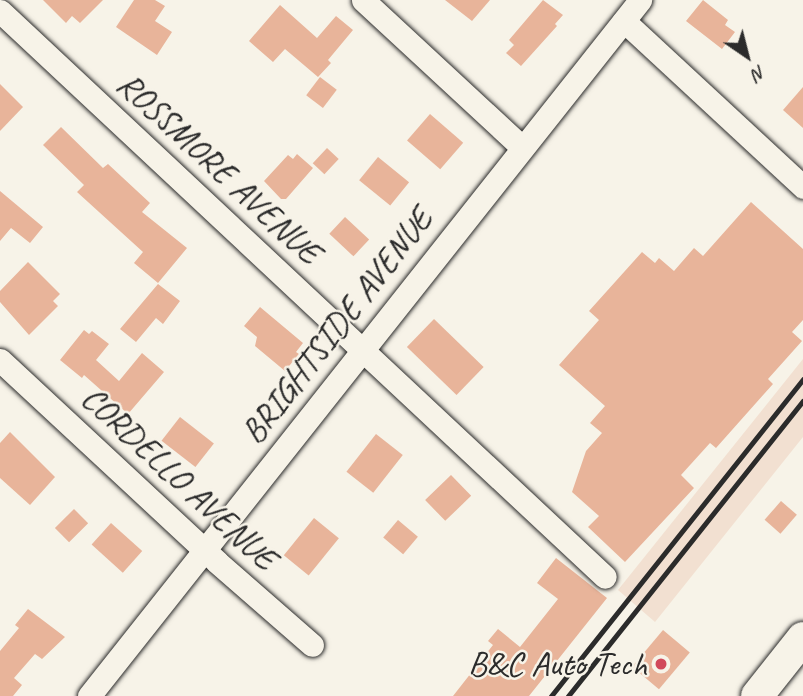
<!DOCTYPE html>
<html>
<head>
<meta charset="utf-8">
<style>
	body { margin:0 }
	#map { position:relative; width:803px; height:696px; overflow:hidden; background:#f7f3e8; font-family:Caveat,sans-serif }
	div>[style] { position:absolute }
	.built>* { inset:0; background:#f2e0d1 }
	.building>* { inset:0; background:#e8b49a; transform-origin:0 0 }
	.roads { filter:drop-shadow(0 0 2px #2b2b2b) drop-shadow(0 0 2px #2b2b2b) }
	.minor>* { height:23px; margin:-11.5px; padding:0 11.5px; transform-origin:11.5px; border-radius:11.5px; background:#f7f3e8 }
	.secondary>* { height:32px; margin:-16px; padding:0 16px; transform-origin:16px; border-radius:16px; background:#f7f3e8 }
	.rail>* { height:5px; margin:-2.5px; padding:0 2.5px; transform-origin:2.5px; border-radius:2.5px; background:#2b2b2b }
	.dots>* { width:19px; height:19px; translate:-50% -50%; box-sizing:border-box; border:4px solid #f7f3e8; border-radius:50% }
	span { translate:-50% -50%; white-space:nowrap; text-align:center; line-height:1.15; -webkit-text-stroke:5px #f7f3e8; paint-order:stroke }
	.street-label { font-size:35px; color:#2b2b2b }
	.poi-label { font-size:35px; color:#2b2b2b }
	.right { translate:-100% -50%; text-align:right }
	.north { position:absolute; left:712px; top:21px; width:70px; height:70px; -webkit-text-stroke:5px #f7f3e8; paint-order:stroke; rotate:145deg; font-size:19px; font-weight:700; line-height:28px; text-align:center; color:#2b2b2b }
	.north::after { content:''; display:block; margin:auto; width:24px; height:32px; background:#2b2b2b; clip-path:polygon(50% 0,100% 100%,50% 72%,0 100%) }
</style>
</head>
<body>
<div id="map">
	<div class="built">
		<div style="clip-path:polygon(803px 359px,803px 437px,655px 622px,618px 590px)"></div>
	</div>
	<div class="building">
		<div style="clip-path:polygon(43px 0,103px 0,80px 23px,72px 16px,66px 23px)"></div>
		<div style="clip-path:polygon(134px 0,155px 0,165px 6px,155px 21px,172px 32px,157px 55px,116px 27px)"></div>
		<div style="clip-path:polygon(445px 0,490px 0,472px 21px)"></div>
		<div style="clip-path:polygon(543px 0,563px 15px,555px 24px,557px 26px,521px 66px,506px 53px,514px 45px,509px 40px)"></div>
		<div style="clip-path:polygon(703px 0,728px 20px,725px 25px,735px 32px,722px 49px,686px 21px)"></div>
		<div style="clip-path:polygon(280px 5px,317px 38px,336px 16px,353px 30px,328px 60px,331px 63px,318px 77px,285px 49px,273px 62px,249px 41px)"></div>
		<div style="left:320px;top:77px;width:21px;height:23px;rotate:37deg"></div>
		<div style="clip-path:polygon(0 84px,23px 107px,0 131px)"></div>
		<div style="clip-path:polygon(803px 87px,803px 128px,783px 110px)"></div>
		<div style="left:430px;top:114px;width:44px;height:35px;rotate:41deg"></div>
		<div style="clip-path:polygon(61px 127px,103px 168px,108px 164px,150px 203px,142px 212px,187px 248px,158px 283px,134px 263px,143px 252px,77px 192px,84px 185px,43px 145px)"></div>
		<div style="left:327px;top:148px;width:16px;height:21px;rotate:43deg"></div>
		<div style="clip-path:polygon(297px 154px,313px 168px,286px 199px,281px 199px,264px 181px,288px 155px,293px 159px)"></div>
		<div style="left:378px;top:157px;width:40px;height:30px;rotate:39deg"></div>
		<div style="clip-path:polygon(0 191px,43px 227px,30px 243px,11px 228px,0 241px)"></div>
		<div style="clip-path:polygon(751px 202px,803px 249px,803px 320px,792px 332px,802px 341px,768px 379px,773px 384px,716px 448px,710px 443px,681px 475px,694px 488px,625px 562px,588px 527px,599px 516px,572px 492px,586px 451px,602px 433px,590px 423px,605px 406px,559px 365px,599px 320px,589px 311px,642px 252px,655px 263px,659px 258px,674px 271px,694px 248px,703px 256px)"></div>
		<div style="left:345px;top:217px;width:33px;height:23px;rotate:43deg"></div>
		<div style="clip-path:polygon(28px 262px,60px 294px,53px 301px,58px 306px,29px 335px,0 302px,0 291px)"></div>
		<div style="clip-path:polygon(158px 284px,180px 301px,163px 324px,156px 318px,136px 342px,120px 329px)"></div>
		<div style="clip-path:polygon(260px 307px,303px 343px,296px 352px,299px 354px,285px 371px,255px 346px,257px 337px,244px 326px)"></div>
		<div style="left:434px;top:319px;width:69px;height:39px;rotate:44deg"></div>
		<div style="clip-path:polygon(84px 330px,89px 334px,92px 331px,109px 344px,96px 360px,119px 381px,142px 353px,164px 372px,128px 414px,84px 375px,82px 378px,60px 360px)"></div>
		<div style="left:180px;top:417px;width:43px;height:30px;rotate:38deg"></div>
		<div style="clip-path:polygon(10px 432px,55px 477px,30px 505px,0 478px,0 443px)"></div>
		<div style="left:376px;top:434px;width:34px;height:48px;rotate:38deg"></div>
		<div style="left:451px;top:475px;width:29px;height:36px;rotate:46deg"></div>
		<div style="left:781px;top:501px;width:21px;height:25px;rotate:41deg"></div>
		<div style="left:74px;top:509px;width:20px;height:27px;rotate:45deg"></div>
		<div style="left:314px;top:518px;width:32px;height:48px;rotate:39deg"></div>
		<div style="left:398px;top:520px;width:26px;height:23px;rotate:40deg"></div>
		<div style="left:111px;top:523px;width:42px;height:29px;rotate:42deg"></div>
		<div style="clip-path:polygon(556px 558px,607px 598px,529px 696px,453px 696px,493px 645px,488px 641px,498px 629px,520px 647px,558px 599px,537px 583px)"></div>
		<div style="clip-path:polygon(28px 609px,65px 637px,42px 659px,35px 654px,14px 678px,22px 685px,13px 696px,0 696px,0 651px,19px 628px,15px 625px)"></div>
		<div style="left:663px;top:630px;width:35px;height:48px;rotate:40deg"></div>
	</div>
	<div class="roads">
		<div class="minor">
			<div style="left:363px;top:0;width:217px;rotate:42.8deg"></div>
			<div style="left:0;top:11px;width:828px;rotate:43.09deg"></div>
			<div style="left:624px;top:21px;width:244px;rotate:42.8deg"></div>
			<div style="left:0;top:360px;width:296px;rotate:42.9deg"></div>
			<div style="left:217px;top:562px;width:126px;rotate:41.1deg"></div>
			<div style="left:89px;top:696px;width:888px;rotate:-51.63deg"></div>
		</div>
		<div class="secondary">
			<div style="left:757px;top:696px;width:74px;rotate:-51.6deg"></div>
		</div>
	</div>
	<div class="rail">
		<div style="left:551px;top:696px;width:405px;rotate:-51.5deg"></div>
		<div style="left:568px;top:696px;width:377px;rotate:-51.5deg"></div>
	</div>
	<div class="dots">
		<div style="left:661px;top:664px;background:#d1495b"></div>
	</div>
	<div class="street-label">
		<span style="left:219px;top:168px;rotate:43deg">ROSSMORE AVENUE</span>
		<span style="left:337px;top:326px;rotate:-52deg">BRIGHTSIDE AVENUE</span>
		<span style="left:179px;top:478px;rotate:43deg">CORDELLO AVENUE</span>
	</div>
	<div class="poi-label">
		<span class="right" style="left:647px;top:664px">B&amp;C Auto Tech</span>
	</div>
	<div class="north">N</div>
</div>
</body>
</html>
